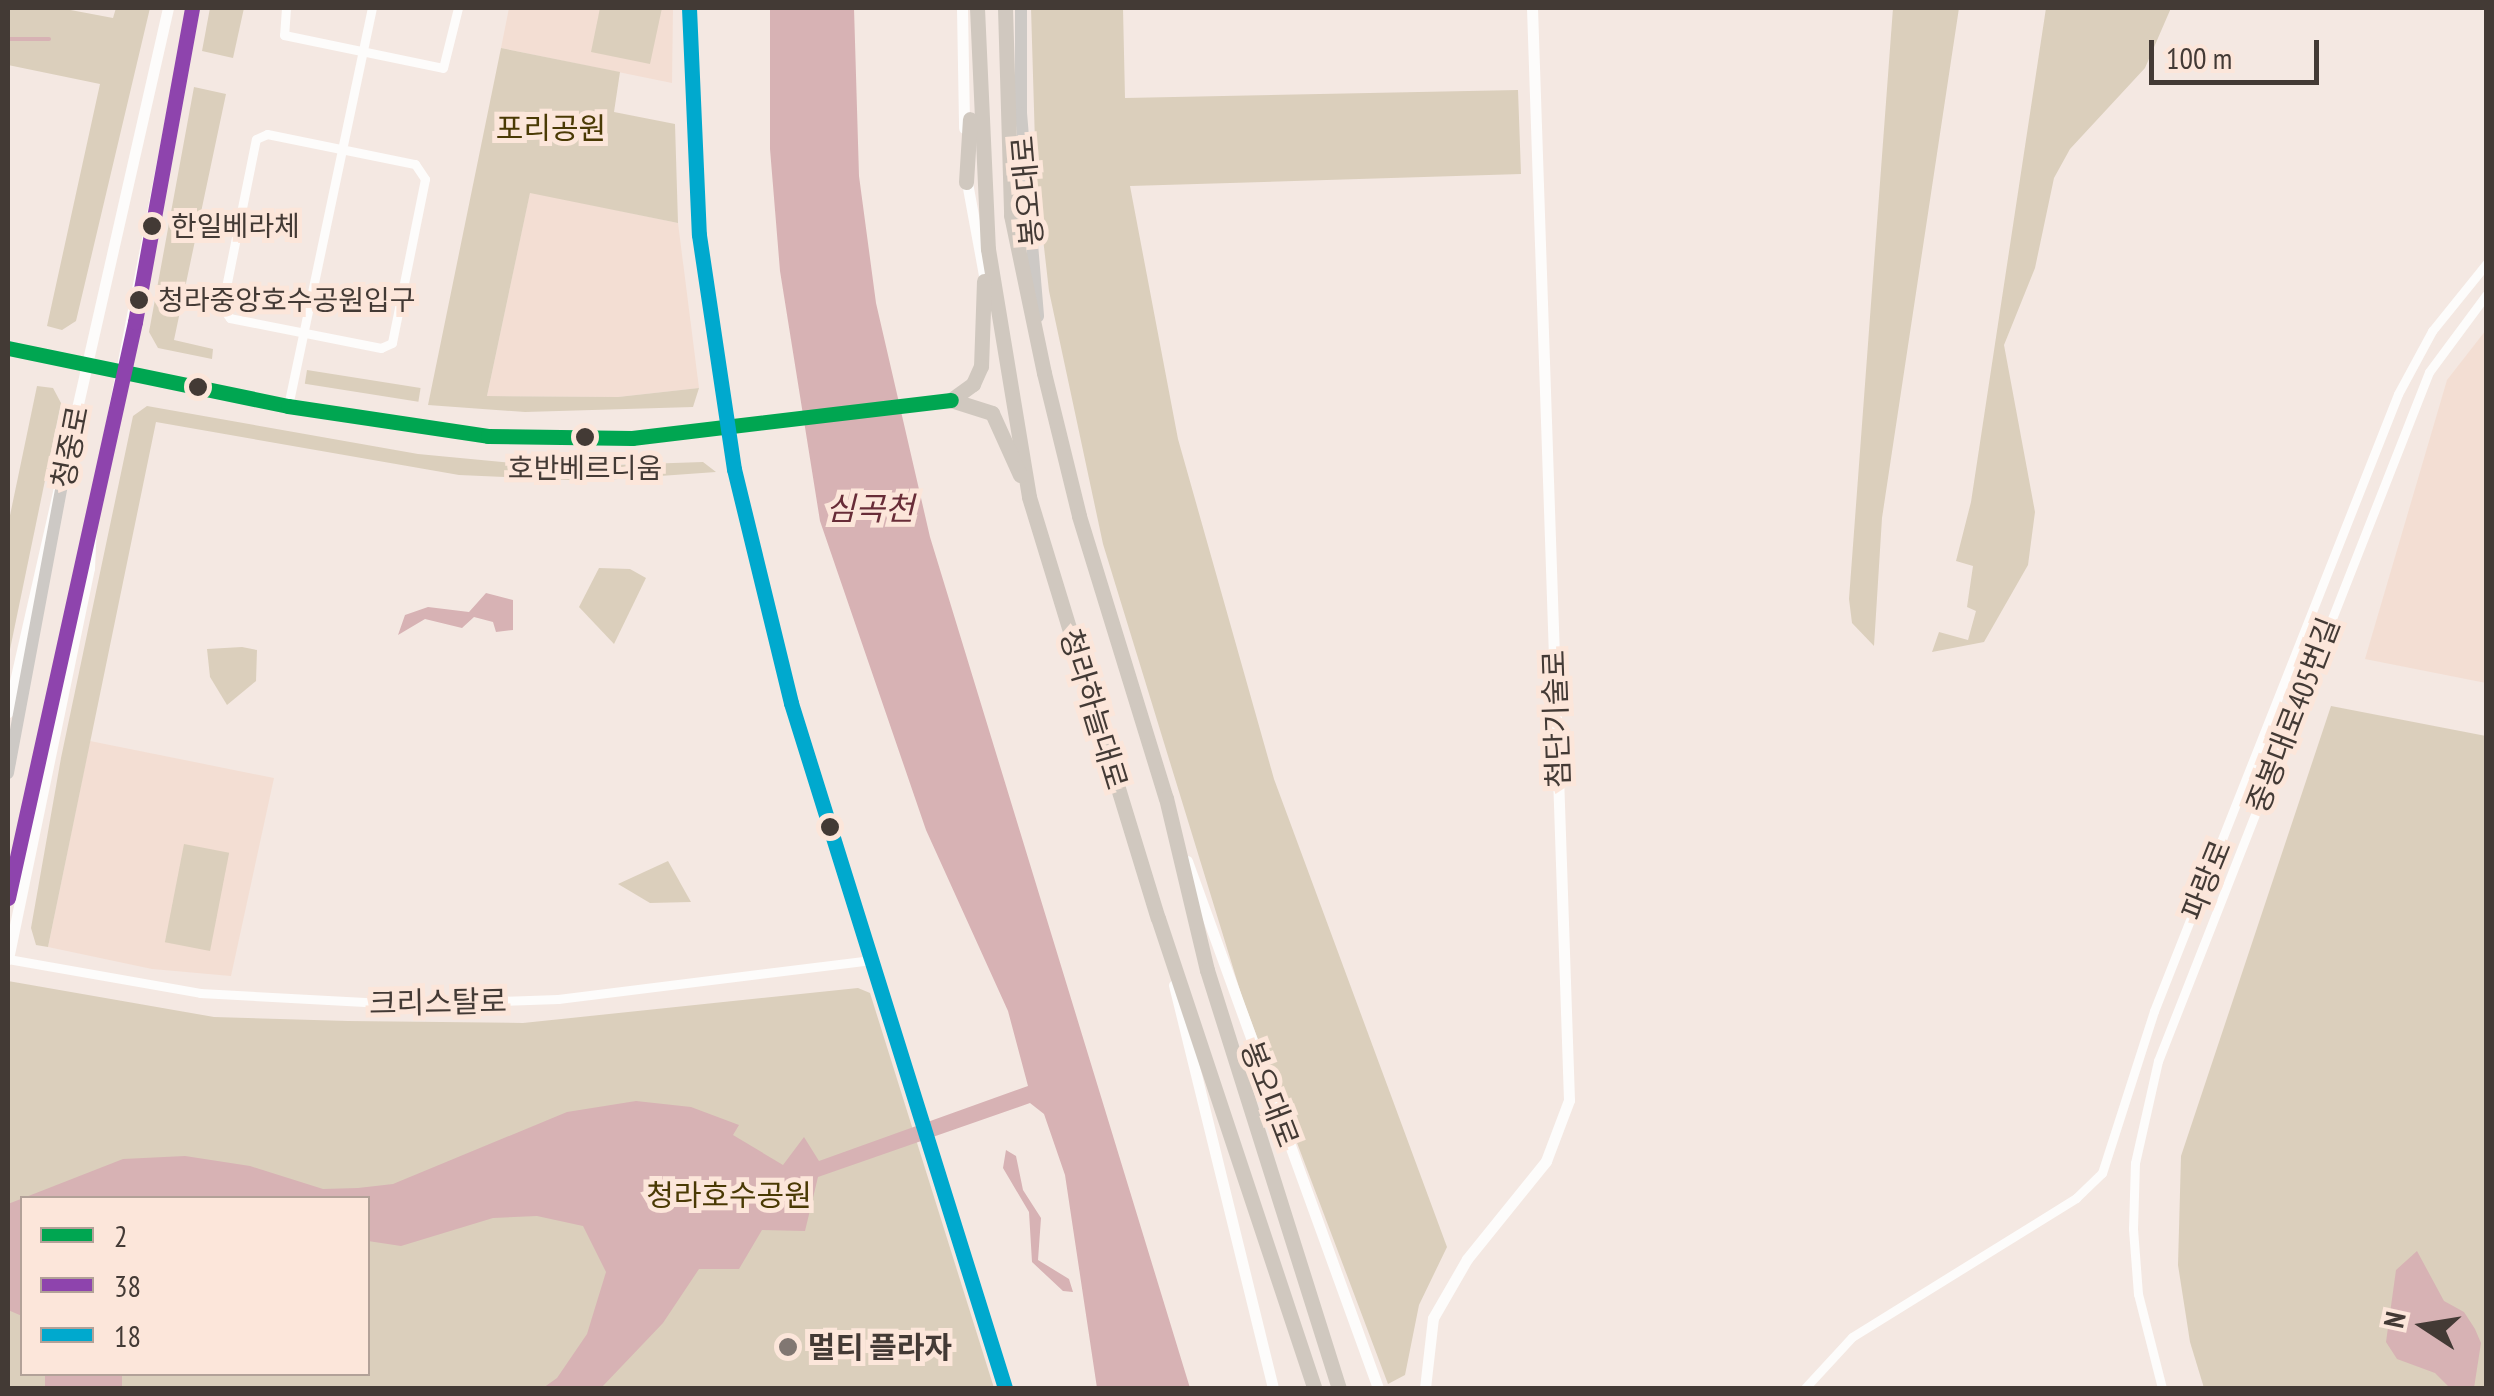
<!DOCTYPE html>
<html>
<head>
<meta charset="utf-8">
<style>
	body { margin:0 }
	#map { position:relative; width:2494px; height:1396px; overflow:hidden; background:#f4e8e2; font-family:"PT Sans Narrow","Noto Sans KR",sans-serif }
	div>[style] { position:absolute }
	.built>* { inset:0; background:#f3ded3 }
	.green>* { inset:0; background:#dbcfbc; transform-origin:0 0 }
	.water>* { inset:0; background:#d7b2b4; transform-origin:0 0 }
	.stream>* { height:4px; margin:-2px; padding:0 2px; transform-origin:2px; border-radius:2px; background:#d7b2b4 }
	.minor>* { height:9px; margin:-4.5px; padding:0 4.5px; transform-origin:4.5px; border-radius:4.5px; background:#fdfcfb }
	.tertiary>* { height:11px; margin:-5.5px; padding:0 5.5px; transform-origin:5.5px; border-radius:5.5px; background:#fdfcfb }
	.secondary>* { height:12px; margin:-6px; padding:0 6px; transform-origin:6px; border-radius:6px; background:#cdc9c5 }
	.trunk>* { height:15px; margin:-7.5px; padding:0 7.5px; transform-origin:7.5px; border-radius:7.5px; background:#d0c8bf }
	.bus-1>* { height:15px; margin:-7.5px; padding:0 7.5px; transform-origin:7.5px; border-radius:7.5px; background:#00a651 }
	.bus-2>* { height:15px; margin:-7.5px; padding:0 7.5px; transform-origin:7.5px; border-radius:7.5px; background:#8e44ad }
	.bus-3>* { height:15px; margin:-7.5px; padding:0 7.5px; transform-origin:7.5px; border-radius:7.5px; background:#00a9ce }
	.dots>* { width:28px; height:28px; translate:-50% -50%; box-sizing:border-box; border:5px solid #fce6da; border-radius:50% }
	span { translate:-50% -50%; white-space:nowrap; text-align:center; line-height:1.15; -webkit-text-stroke:10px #fce6da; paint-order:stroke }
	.bus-label { font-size:28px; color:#433a35 }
	.left { translate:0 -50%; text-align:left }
	.park-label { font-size:30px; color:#4a3a04 }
	.street-label { font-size:30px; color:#433a35 }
	.poi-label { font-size:30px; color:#433a35; font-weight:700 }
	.water-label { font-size:32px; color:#682c37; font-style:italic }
	.frame { position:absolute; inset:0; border:10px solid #433a35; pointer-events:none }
	.legend { position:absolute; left:20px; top:1196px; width:350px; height:180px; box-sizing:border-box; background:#fce6da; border:2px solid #b2a198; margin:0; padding:12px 18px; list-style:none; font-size:30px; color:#433a35 }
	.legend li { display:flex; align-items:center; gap:20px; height:50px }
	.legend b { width:50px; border:2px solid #b2a198 }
	.north { position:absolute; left:2374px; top:1276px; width:100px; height:100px; -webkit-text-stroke:8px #fce6da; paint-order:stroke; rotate:282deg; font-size:28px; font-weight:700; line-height:40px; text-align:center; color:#433a35 }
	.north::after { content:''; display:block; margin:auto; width:35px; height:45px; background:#433a35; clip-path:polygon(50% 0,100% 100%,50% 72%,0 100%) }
	.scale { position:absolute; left:2149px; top:40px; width:170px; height:45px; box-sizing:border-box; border:5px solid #433a35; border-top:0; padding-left:12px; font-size:30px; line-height:35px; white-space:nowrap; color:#433a35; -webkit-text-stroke:8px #fce6da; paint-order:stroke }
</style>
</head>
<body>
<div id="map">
	<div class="built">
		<div style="clip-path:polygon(509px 8px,673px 8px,672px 83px,501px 48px)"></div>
		<div style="clip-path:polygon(530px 192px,678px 223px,699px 388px,618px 397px,487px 396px)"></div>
		<div style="clip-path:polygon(2486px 330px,2486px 683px,2365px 659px,2447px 380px)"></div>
		<div style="clip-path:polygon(90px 741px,274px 778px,231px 976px,152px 969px,48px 947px)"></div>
	</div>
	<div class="green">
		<div style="clip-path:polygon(8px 8px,60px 8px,113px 18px,116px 8px,150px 8px,76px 321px,62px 330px,47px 326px,100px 84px,8px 65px)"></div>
		<div style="clip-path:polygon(210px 8px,244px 8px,233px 58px,202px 51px)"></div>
		<div style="clip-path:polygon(600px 8px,662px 8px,650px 64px,591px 52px)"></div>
		<div style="clip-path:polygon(1031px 8px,1123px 8px,1125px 98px,1518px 90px,1521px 174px,1130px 186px,1178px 439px,1274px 779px,1447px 1247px,1419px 1305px,1405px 1375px,1388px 1384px,1242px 997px,1103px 544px,1049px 291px,1036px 177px)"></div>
		<div style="clip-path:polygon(1893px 8px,1959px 8px,1882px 518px,1874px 646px,1852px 623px,1849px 599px)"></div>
		<div style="clip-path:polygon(2046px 8px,2171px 8px,2145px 68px,2070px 149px,2054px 178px,2035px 268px,2004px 345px,2035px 512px,2028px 565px,1984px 642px,1932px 652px,1939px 632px,1968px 640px,1976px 611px,1967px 607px,1973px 566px,1956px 561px,1971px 502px)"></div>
		<div style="clip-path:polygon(501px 48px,620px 72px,614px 112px,675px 124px,678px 223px,530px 193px,487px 396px,618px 397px,699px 388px,693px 407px,525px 412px,428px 405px)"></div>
		<div style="clip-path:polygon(194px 87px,226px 94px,174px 340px,213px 349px,212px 359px,158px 348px,149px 332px)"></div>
		<div style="left:307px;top:370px;width:115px;height:14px;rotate:9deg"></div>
		<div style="clip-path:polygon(37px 386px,53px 388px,61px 403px,8px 659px,8px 525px)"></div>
		<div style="clip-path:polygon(147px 406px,418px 454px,556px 467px,703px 462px,716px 472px,590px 481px,459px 475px,156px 422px,48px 947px,36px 945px,31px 928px,61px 758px,133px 416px)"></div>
		<div style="clip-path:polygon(599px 568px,630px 569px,646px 578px,614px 644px,579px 607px)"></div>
		<div style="clip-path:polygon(242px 647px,257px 650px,256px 681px,227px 705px,210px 677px,207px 649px)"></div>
		<div style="clip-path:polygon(2331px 706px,2486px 736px,2486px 1388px,2204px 1388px,2190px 1342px,2178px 1265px,2181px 1156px)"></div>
		<div style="left:184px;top:844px;width:46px;height:100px;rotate:11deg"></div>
		<div style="clip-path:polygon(668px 861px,691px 902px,650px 903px,618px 884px)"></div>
		<div style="clip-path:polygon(evenodd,8px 981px,214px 1017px,348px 1021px,523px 1023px,858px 988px,870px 993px,994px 1388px,8px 1388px,8px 981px,22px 1198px,368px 1198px,368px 1374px,22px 1374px,22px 1198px)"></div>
	</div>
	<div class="water">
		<div style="clip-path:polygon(770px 8px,854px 8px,859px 176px,876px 303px,930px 537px,1190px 1388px,1097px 1388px,1065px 1175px,1044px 1114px,1030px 1103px,818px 1177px,805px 1231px,762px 1230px,739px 1269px,699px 1269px,663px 1323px,601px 1388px,543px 1388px,557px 1378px,587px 1334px,606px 1272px,583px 1226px,537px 1216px,493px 1218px,401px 1246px,368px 1241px,368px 1198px,22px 1198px,22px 1316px,8px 1310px,8px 1204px,123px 1159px,185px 1156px,250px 1166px,323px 1189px,358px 1188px,393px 1184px,567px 1112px,636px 1101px,691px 1107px,739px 1125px,733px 1135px,783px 1165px,804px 1137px,819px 1161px,1028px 1086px,1008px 1011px,926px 830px,820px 521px,780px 271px,770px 149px)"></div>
		<div style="clip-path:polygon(486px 593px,513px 600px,513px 630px,496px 632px,493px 622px,474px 617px,462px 628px,425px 619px,398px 635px,405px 615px,428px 607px,469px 612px)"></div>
		<div style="clip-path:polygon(1006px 1150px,1016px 1156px,1023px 1190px,1041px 1218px,1038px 1260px,1069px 1279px,1073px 1292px,1063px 1291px,1032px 1262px,1029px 1212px,1003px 1168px)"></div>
		<div style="clip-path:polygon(2417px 1251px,2444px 1301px,2464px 1312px,2475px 1329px,2481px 1343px,2474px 1388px,2450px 1388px,2435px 1373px,2397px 1359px,2386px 1342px,2396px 1270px)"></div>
		<div style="left:45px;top:1374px;width:77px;height:14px"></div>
	</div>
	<div class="stream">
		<div style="left:8px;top:39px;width:41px"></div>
	</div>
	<div class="minor">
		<div style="left:286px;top:8px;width:27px;rotate:94deg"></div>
		<div style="left:284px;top:35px;width:162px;rotate:11.7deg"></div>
		<div style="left:443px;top:68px;width:62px;rotate:-76deg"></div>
		<div style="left:689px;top:8px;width:227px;rotate:87.5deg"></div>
		<div style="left:699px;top:235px;width:197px;rotate:82.1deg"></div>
		<div style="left:267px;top:134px;width:151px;rotate:11.5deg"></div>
		<div style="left:415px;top:164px;width:18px;rotate:56deg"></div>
		<div style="left:425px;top:179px;width:167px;rotate:101.4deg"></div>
		<div style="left:392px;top:343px;width:12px;rotate:156deg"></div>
		<div style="left:381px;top:348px;width:154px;rotate:-168.8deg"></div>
		<div style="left:230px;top:318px;width:14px;rotate:-126deg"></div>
		<div style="left:222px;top:307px;width:171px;rotate:-78.6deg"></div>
		<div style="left:256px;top:139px;width:12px;rotate:-24deg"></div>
		<div style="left:288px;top:406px;width:407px;rotate:-78.1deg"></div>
		<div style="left:8px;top:959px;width:195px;rotate:10deg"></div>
		<div style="left:200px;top:993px;width:202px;rotate:3.1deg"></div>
		<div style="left:402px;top:1004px;width:156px;rotate:-1.8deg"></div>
		<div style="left:558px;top:999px;width:314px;rotate:-7.1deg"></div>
		<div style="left:1805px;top:1388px;width:69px;rotate:-47.3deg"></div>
		<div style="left:1852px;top:1337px;width:264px;rotate:-31.8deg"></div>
		<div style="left:2076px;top:1198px;width:36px;rotate:-44deg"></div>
		<div style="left:2102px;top:1173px;width:170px;rotate:-72.2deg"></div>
		<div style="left:2154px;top:1011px;width:663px;rotate:-68.42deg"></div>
		<div style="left:2398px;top:394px;width:72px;rotate:-61.6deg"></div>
		<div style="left:2432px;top:331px;width:86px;rotate:-51.1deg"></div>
		<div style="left:2162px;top:1388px;width:97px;rotate:-104.3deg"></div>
		<div style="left:2138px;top:1294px;width:65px;rotate:-94.4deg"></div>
		<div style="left:2133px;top:1229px;width:66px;rotate:-88.3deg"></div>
		<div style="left:2135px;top:1163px;width:105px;rotate:-77.3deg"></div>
		<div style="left:2158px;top:1061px;width:740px;rotate:-68.53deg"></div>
		<div style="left:2429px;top:372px;width:96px;rotate:-53.5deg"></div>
	</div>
	<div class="tertiary">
		<div style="left:962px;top:8px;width:120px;rotate:89deg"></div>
		<div style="left:966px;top:177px;width:111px;rotate:79.6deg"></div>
		<div style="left:8px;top:348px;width:286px;rotate:11.7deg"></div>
		<div style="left:288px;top:406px;width:202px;rotate:8.5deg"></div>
		<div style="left:488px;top:436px;width:144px;rotate:0.8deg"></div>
		<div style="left:632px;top:438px;width:321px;rotate:-6.8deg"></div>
		<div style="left:726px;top:430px;width:281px;rotate:76.6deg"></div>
		<div style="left:791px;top:703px;width:718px;rotate:72.65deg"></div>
		<div style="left:8px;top:712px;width:722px;rotate:-77.2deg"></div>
		<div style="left:1187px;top:861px;width:561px;rotate:70.08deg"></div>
		<div style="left:8px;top:959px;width:399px;rotate:-78.3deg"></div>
		<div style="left:89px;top:568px;width:43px;rotate:-87.3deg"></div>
		<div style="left:91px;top:525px;width:527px;rotate:-78.95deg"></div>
		<div style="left:1174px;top:985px;width:415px;rotate:76.2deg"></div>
		<div style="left:1425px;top:1388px;width:70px;rotate:-83.5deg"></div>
		<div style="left:1433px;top:1318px;width:68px;rotate:-60deg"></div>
		<div style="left:1467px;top:1259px;width:126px;rotate:-51.1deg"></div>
		<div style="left:1546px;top:1161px;width:65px;rotate:-69.3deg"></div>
		<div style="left:1569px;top:1100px;width:1093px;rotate:-91.94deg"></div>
	</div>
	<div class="secondary">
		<div style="left:1021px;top:8px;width:105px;rotate:90deg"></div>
		<div style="left:1021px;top:113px;width:204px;rotate:85.2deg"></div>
		<div style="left:8px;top:773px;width:326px;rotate:-79.4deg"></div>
		<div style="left:10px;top:888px;width:372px;rotate:-77.4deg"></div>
	</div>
	<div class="trunk">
		<div style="left:977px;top:8px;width:241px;rotate:87.4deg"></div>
		<div style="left:988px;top:249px;width:251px;rotate:80.6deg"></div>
		<div style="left:1029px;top:497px;width:440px;rotate:73deg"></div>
		<div style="left:1158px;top:918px;width:495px;rotate:71.6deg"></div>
		<div style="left:1005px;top:8px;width:207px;rotate:88.3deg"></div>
		<div style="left:1011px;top:215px;width:161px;rotate:78.2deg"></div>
		<div style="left:1044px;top:373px;width:147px;rotate:76.2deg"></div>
		<div style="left:1079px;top:516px;width:295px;rotate:72.9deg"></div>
		<div style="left:1166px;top:798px;width:177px;rotate:76.6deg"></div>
		<div style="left:1207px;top:970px;width:438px;rotate:72.5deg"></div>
		<div style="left:966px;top:182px;width:63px;rotate:-86.4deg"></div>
		<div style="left:984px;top:281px;width:85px;rotate:92deg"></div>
		<div style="left:981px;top:366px;width:20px;rotate:114deg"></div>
		<div style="left:973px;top:384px;width:27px;rotate:144deg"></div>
		<div style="left:951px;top:400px;width:43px;rotate:17.6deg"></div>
		<div style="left:992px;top:413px;width:68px;rotate:65.7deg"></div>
	</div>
	<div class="bus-1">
		<div style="left:8px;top:348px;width:286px;rotate:11.7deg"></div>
		<div style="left:288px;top:406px;width:202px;rotate:8.5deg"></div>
		<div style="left:488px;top:436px;width:144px;rotate:0.8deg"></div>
		<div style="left:632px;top:438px;width:321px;rotate:-6.8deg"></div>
	</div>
	<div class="bus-2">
		<div style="left:8px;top:898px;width:590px;rotate:-77.57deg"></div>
		<div style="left:135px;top:322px;width:319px;rotate:-79.7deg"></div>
	</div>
	<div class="bus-3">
		<div style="left:689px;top:8px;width:227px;rotate:87.5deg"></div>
		<div style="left:699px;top:235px;width:237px;rotate:81.5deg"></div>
		<div style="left:734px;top:469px;width:241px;rotate:76.3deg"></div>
		<div style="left:791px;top:703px;width:718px;rotate:72.65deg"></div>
	</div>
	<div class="dots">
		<div style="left:152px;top:226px;background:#433a35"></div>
		<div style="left:139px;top:300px;background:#433a35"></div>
		<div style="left:198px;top:387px;background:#433a35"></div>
		<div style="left:585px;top:437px;background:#433a35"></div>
		<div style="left:830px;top:827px;background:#433a35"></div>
		<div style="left:788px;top:1347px;background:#817772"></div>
	</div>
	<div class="bus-label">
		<span class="left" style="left:171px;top:226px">한일베라체</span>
		<span class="left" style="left:158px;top:300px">청라중앙호수공원입구</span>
		<span style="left:585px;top:468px">호반베르디움</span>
	</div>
	<div class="park-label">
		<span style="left:551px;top:128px">포리공원</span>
		<span style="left:729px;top:1195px">청라호수공원</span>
	</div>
	<div class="street-label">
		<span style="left:1027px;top:191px;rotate:-95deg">봉오대로</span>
		<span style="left:70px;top:447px;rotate:-79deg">청중로</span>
		<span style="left:1094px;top:709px;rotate:73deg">청라하늘대로</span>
		<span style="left:2293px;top:715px;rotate:-69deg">중봉대로405번길</span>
		<span style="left:1556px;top:719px;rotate:-92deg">첨단기술로</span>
		<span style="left:2206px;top:880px;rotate:-68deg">파랑로</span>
		<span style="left:438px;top:1002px;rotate:-1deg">크리스탈로</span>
		<span style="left:1270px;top:1094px;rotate:69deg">봉오대로</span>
	</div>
	<div class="poi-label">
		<span class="left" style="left:808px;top:1347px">멀티 플라자</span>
	</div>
	<div class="water-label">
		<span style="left:870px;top:508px">심곡천</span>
	</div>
	<div class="frame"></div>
	<ul class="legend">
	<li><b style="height:12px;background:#00a651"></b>2</li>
	<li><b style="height:12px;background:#8e44ad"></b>38</li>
	<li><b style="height:12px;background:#00a9ce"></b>18</li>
	</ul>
	<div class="north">N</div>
	<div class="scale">100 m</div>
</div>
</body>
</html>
